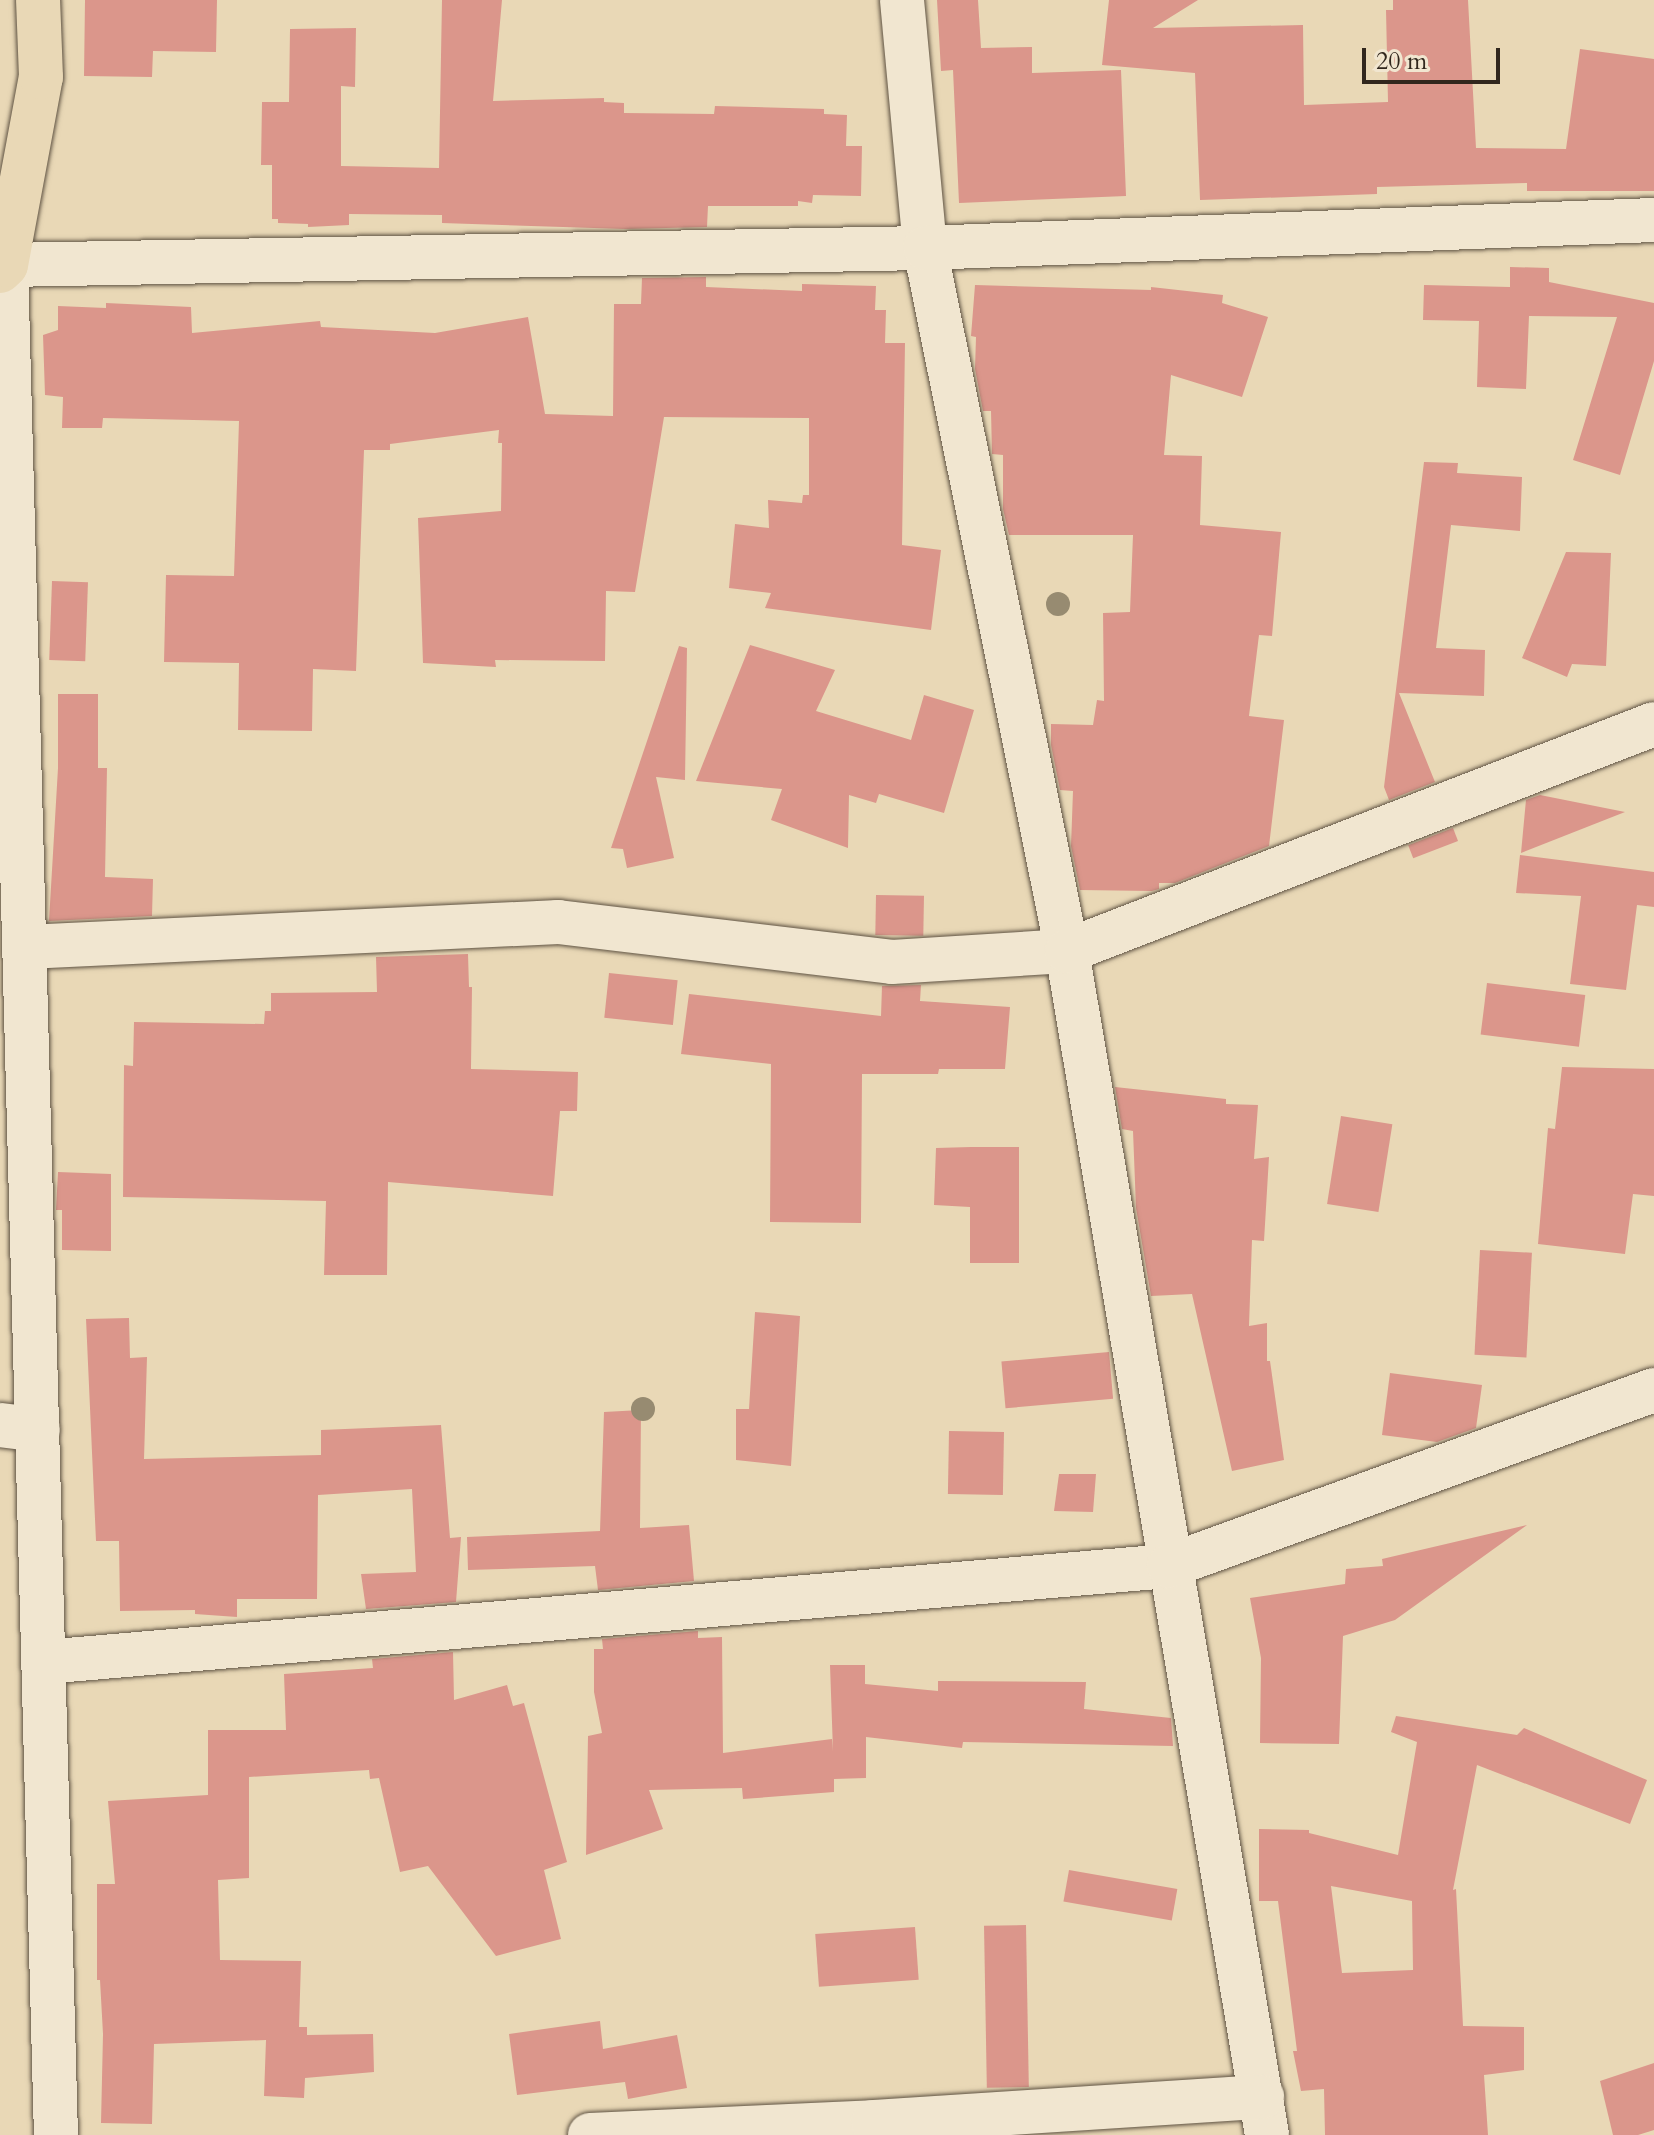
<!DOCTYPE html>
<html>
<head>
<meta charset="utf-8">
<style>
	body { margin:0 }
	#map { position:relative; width:1654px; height:2135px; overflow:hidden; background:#e9d8b6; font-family:Cardo,serif }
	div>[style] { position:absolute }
	.building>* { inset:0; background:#db968b; transform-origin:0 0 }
	.roads { filter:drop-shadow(0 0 2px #5f5343) drop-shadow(0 0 2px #5f5343) }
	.street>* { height:44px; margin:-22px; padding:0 22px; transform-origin:22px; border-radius:22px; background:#f1e6d0 }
	.secondary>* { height:44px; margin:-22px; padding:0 22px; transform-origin:22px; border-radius:22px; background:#f1e6d0 }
	.primary>* { height:44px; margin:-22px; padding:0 22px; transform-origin:22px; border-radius:22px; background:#e9d8b6 }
	.trees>* { width:24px; height:24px; margin:-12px; border-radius:50%; background:#978b71 }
	span { translate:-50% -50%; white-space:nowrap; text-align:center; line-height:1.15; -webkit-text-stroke:7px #f1e6d0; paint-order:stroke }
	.scale { position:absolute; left:1362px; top:48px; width:138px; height:36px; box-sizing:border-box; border:4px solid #31271d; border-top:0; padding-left:10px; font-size:24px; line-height:28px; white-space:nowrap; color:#31271d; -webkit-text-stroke:6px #f1e6d0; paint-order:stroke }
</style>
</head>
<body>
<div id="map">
	<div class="building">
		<div style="clip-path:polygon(85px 0,217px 0,216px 52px,153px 51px,152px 77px,84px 76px)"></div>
		<div style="clip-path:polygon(442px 0,502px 0,493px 101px,604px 98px,604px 102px,624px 103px,624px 113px,714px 114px,715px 106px,824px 109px,824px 114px,847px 115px,846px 146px,862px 146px,861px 196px,813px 195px,812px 203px,798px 201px,798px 206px,708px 206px,707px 227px,625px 229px,442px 223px,442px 215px,349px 214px,349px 225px,308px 227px,308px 224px,278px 223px,278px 219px,272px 219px,272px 165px,261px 165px,262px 102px,289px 102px,290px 29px,356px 28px,355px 87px,341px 86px,341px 166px,439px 168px)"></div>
		<div style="clip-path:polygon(937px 0,978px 0,981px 48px,1032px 47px,1032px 73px,1121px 70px,1126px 196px,959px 203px,953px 70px,941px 71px)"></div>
		<div style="clip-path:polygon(1109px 0,1198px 0,1153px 28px,1303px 25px,1304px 105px,1388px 102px,1386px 10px,1393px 10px,1393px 0,1468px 0,1476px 148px,1566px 149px,1580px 49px,1654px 59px,1654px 191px,1527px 191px,1527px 183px,1377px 187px,1377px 194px,1200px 200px,1195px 73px,1102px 65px)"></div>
		<div style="clip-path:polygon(1510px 267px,1549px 268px,1549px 282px,1654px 303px,1654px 361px,1620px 475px,1573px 460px,1617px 317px,1529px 316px,1526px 389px,1477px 387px,1479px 321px,1423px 320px,1424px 285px,1510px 287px)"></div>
		<div style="clip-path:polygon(706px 277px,706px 287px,802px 291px,802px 284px,876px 286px,875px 310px,886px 310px,885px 343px,905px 343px,902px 545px,941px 550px,931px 630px,765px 608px,771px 593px,729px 588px,735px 524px,769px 528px,768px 500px,802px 503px,803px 495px,809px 495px,809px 418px,664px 417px,635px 592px,606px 591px,605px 661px,495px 660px,496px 667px,423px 663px,418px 518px,501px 511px,502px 443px,498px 443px,499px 430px,390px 444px,390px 450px,364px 450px,356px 671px,313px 669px,312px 731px,238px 730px,239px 663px,164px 662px,166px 575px,234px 576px,239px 421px,103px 418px,102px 428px,62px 428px,63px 397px,45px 395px,43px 335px,58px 330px,58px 306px,106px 308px,106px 303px,191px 307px,192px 333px,320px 321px,321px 327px,435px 333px,528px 317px,545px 414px,613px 416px,614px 304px,641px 304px,642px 278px)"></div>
		<div style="clip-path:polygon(975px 285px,1151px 290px,1151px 287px,1223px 295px,1222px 303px,1268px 317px,1242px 397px,1171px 375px,1164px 455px,1202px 456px,1200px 525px,1281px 532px,1272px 636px,1259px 635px,1249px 716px,1284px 720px,1269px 846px,1175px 883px,1159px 883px,1159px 889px,1152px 891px,1080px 890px,1071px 846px,1073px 791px,1060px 790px,1051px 745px,1051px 724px,1093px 725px,1097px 700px,1104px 701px,1103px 613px,1130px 612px,1133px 535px,1009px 535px,1003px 509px,1003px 455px,992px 454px,991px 411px,983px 411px,975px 369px,976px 337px,971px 336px)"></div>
		<div style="clip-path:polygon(1424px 462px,1458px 463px,1457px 473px,1522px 477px,1520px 531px,1451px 525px,1436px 648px,1485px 650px,1484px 696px,1399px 693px,1435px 782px,1389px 800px,1384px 787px)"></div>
		<div style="clip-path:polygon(1566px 552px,1611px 553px,1606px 666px,1572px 664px,1567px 677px,1522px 658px)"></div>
		<div style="left:52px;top:581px;width:36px;height:79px;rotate:2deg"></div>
		<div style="clip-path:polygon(750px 645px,835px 670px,816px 711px,911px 740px,924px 695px,974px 710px,944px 813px,879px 794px,876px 803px,849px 795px,848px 848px,771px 820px,782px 789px,696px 781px)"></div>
		<div style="clip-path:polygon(679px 646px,687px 648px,685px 780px,656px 777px,674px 858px,627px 868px,623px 849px,611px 848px)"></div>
		<div style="clip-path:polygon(58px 694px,98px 694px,98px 768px,107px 768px,105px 877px,153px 879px,152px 916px,49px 921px,58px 768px)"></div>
		<div style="clip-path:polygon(1540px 795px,1625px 812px,1521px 853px,1526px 800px)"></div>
		<div style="left:1453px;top:828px;width:14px;height:48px;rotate:69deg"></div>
		<div style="clip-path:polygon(1520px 855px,1654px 872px,1654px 907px,1637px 905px,1626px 990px,1570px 984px,1581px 896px,1516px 893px)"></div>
		<div style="left:876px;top:895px;width:48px;height:40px;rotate:1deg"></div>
		<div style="clip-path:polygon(468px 954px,469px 987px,472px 987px,471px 1069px,578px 1072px,577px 1111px,560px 1111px,553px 1196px,388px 1182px,387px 1275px,324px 1275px,326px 1201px,123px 1197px,124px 1065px,133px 1066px,134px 1022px,264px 1024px,265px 1011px,271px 1011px,271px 993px,377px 992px,376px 957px)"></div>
		<div style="left:609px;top:973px;width:69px;height:45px;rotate:6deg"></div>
		<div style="left:1487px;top:983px;width:99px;height:52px;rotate:7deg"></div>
		<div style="clip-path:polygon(921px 985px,920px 1001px,1010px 1007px,1005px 1069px,939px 1069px,938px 1074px,862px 1074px,861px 1223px,770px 1222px,771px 1064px,681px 1054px,689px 994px,881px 1016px,882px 986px)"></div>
		<div style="clip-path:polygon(1562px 1067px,1654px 1069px,1654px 1196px,1633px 1194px,1625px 1254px,1538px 1244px,1548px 1128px,1555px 1129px)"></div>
		<div style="clip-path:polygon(1115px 1087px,1226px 1099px,1226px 1104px,1258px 1105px,1254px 1159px,1269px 1157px,1264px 1241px,1252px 1240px,1249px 1326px,1267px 1323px,1267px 1361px,1270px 1361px,1284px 1460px,1232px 1471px,1192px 1294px,1151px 1296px,1136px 1208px,1133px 1131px,1122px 1129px)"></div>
		<div style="left:1341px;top:1116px;width:52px;height:89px;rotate:9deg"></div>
		<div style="clip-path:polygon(971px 1147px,1019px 1147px,1019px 1263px,970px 1263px,970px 1207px,934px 1205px,936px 1148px)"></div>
		<div style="clip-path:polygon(58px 1172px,111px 1174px,111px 1251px,62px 1250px,62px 1210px,56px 1210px)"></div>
		<div style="left:1480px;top:1250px;width:52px;height:105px;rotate:3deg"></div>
		<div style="clip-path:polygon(755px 1312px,800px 1316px,791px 1466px,736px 1460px,736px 1409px,749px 1409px)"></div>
		<div style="clip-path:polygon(129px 1318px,130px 1358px,147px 1357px,144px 1459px,321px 1455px,321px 1430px,441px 1425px,450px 1538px,461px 1537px,456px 1602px,366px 1609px,361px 1574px,416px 1572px,412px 1489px,318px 1495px,317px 1599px,237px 1599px,237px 1617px,195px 1614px,195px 1610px,120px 1611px,119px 1541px,96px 1541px,86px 1319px)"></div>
		<div style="left:1109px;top:1352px;width:47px;height:108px;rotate:85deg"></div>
		<div style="clip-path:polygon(1390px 1373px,1482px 1385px,1476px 1428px,1437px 1442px,1382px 1435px)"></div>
		<div style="clip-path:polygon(641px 1410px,640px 1528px,689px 1525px,694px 1581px,598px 1590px,595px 1566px,468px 1570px,467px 1537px,600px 1531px,604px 1412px)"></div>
		<div style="left:949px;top:1431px;width:55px;height:63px;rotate:1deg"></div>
		<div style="clip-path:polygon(1059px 1474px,1096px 1474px,1093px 1512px,1054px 1511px)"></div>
		<div style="clip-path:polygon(1527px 1525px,1395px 1620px,1343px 1636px,1339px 1744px,1260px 1743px,1261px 1658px,1250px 1598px,1345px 1584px,1346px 1569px,1383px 1566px,1382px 1559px)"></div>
		<div style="clip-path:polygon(698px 1631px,698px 1638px,722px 1637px,723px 1753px,832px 1739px,833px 1751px,830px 1665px,865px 1665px,865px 1684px,938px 1691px,938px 1681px,1086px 1682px,1084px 1709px,1171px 1718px,1173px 1746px,963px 1742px,962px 1748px,866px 1737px,866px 1778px,834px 1779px,834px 1792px,743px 1799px,742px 1788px,649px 1790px,663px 1829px,586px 1855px,588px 1736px,602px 1733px,594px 1692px,594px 1649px,603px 1649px,602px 1639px)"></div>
		<div style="clip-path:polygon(453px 1652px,454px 1700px,507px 1685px,513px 1706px,524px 1703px,567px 1862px,544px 1870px,561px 1939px,496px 1956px,428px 1866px,400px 1872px,379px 1778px,370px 1779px,369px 1770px,249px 1777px,249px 1878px,218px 1880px,220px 1960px,301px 1961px,299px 2027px,307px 2027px,307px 2035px,373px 2034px,374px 2072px,305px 2078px,304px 2098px,264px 2096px,266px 2040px,154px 2044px,152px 2124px,101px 2123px,103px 2034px,100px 1980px,97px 1980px,97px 1884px,115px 1884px,108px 1801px,208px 1795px,208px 1730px,286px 1730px,284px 1674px,373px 1668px,372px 1659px)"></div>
		<div style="clip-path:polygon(evenodd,1396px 1716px,1517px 1735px,1524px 1728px,1647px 1780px,1630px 1824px,1477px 1765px,1453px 1890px,1456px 1889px,1463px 2026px,1524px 2027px,1524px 2070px,1484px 2075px,1488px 2135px,1325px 2135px,1324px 2089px,1301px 2091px,1293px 2051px,1297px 2051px,1278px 1901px,1259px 1901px,1259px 1829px,1309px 1830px,1309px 1833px,1398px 1855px,1417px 1742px,1391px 1732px,1396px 1716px,1331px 1886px,1412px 1901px,1413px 1970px,1342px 1973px,1331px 1886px)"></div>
		<div style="left:1069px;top:1870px;width:110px;height:32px;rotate:10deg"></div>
		<div style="left:1026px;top:1925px;width:162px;height:42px;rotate:89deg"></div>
		<div style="left:915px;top:1927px;width:53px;height:100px;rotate:86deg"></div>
		<div style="clip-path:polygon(600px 2021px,603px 2049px,677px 2035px,687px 2088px,628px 2099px,625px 2082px,517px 2095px,509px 2034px)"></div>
		<div style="clip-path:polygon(1654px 2063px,1654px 2130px,1638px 2135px,1613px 2135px,1600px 2081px)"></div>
	</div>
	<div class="roads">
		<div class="street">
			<div style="left:902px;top:0;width:249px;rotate:84.7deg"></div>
			<div style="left:925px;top:248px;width:717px;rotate:78.58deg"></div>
			<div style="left:1067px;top:951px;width:1201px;rotate:80.41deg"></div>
			<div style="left:6px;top:265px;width:919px;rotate:-1.06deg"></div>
			<div style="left:925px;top:248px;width:730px;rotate:-2.2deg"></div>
			<div style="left:26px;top:947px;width:533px;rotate:-2.69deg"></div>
			<div style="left:558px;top:922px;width:336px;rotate:6.8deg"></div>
			<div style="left:892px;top:962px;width:175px;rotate:-3.6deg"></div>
			<div style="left:1067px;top:951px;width:629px;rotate:-21.14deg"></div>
			<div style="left:0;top:1425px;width:38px;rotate:7deg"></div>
			<div style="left:44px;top:1662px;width:1129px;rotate:-4.88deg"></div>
			<div style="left:1169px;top:1566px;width:516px;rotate:-19.95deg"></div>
			<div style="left:590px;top:2135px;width:283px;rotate:-2.6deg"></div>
			<div style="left:873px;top:2122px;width:390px;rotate:-3.7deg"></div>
		</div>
		<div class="secondary">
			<div style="left:6px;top:265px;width:1871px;rotate:88.47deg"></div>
		</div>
		<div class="primary">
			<div style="left:0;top:271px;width:8px;rotate:-45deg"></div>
			<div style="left:6px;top:265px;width:191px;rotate:-79.5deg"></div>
			<div style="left:41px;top:77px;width:77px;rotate:-92.2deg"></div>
		</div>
	</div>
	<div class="trees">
		<div style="left:1058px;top:604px"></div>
		<div style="left:643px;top:1409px"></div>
	</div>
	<div class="scale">20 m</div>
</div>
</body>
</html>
